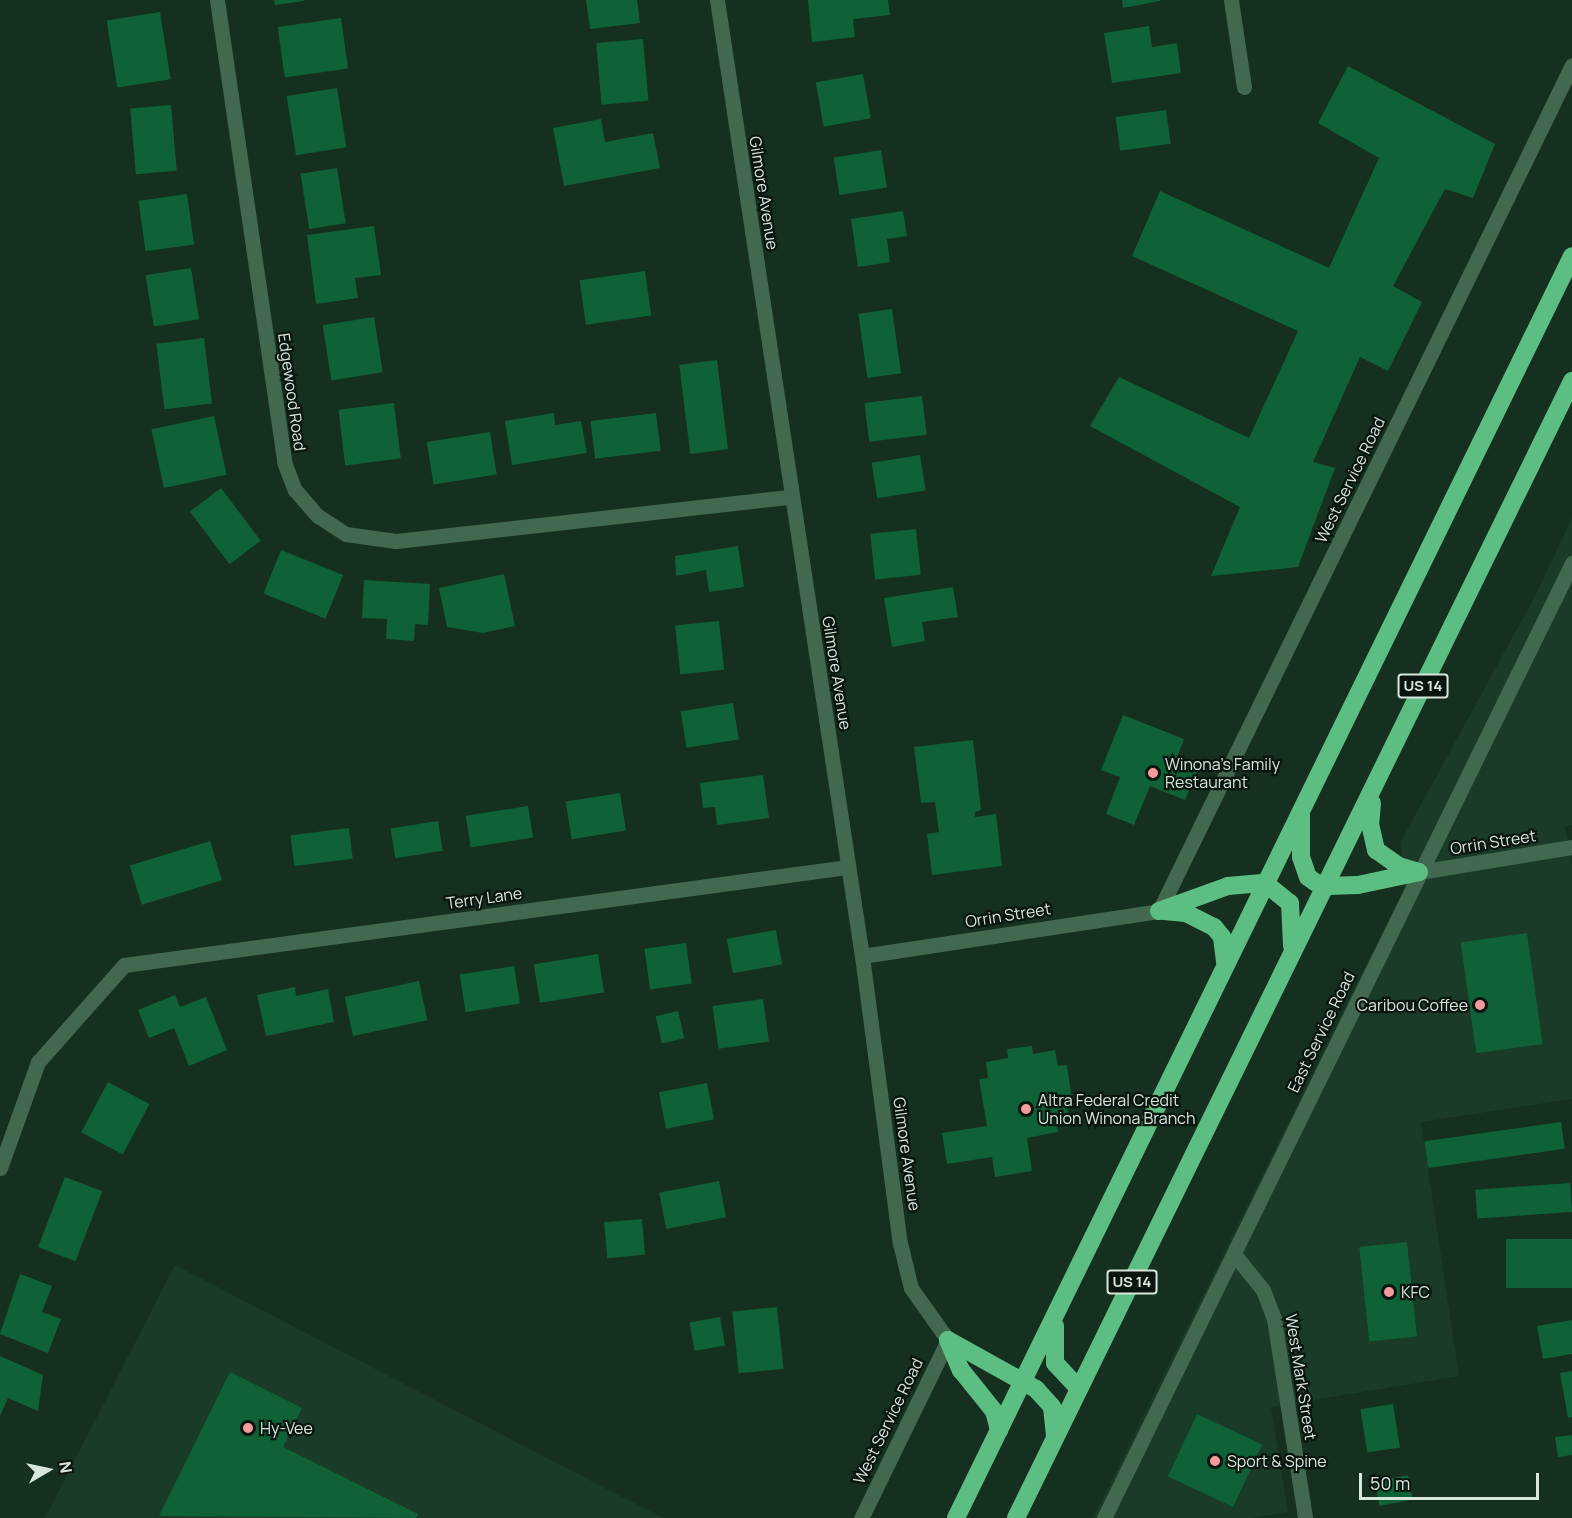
<!DOCTYPE html>
<html>
<head>
<meta charset="utf-8">
<style>
	body { margin:0 }
	#map { position:relative; width:1572px; height:1518px; overflow:hidden; background:#15301f; font-family:Manrope,sans-serif }
	div>[style] { position:absolute }
	.built>* { inset:0; background:#193b27 }
	.building>* { inset:0; background:#0f6137; transform-origin:0 0 }
	.minor>* { height:15px; margin:-7.5px; padding:0 7.5px; transform-origin:7.5px; border-radius:7.5px; background:#436850 }
	.highway>* { height:18px; margin:-9px; padding:0 9px; transform-origin:9px; border-radius:9px; background:#5dbe83 }
	.dots>* { width:16px; height:16px; translate:-50% -50%; box-sizing:border-box; border:3px solid #09150d; border-radius:50% }
	span { translate:-50% -50%; white-space:nowrap; text-align:center; line-height:1.15; -webkit-text-stroke:4.5px #09150d; paint-order:stroke }
	.shield-label span { padding:2px 4px; background:#09150d; border:2px solid; border-radius:4px; -webkit-text-stroke-width:0 }
	.shield-label { font-size:15px; color:#d8e7dc; font-weight:700 }
	.street-label { font-size:16px; color:#d8e7dc }
	.poi-label { font-size:16px; color:#d8e7dc }
	.left { translate:0 -50%; text-align:left }
	.right { translate:-100% -50%; text-align:right }
	.north { position:absolute; left:18px; top:1440px; width:60px; height:60px; -webkit-text-stroke:4px #09150d; paint-order:stroke; rotate:81deg; font-size:16px; font-weight:700; line-height:24px; text-align:center; color:#d8e7dc }
	.north::after { content:''; display:block; margin:auto; width:21px; height:27px; background:#d8e7dc; clip-path:polygon(50% 0,100% 100%,50% 72%,0 100%) }
	.scale { position:absolute; left:1359px; top:1473px; width:180px; height:27px; box-sizing:border-box; border:3px solid #d8e7dc; border-top:0; padding-left:8px; font-size:18px; line-height:21px; white-space:nowrap; color:#d8e7dc; -webkit-text-stroke:4px #09150d; paint-order:stroke }
</style>
</head>
<body>
<div id="map">
	<div class="built">
		<div style="clip-path:polygon(1572px 518px,1572px 825px,1565px 827px,1572px 865px,1572px 1099px,1421px 1122px,1459px 1376px,1271px 1407px,1288px 1512px,1252px 1518px,1093px 1518px,1404px 888px,1401px 841px,1535px 596px)"></div>
		<div style="clip-path:polygon(175px 1265px,663px 1518px,45px 1518px)"></div>
	</div>
	<div class="building">
		<div style="clip-path:polygon(274px 0,304px 0,304px 1px,275px 5px)"></div>
		<div style="clip-path:polygon(586px 0,637px 0,640px 23px,590px 29px)"></div>
		<div style="clip-path:polygon(808px 0,888px 0,890px 15px,853px 19px,855px 37px,812px 42px)"></div>
		<div style="clip-path:polygon(1122px 0,1160px 0,1160px 1px,1123px 8px)"></div>
		<div style="left:160px;top:12px;width:68px;height:54px;rotate:81deg"></div>
		<div style="left:341px;top:18px;width:51px;height:64px;rotate:82deg"></div>
		<div style="clip-path:polygon(1149px 26px,1152px 47px,1177px 43px,1181px 73px,1112px 83px,1104px 33px)"></div>
		<div style="left:643px;top:39px;width:62px;height:47px;rotate:85deg"></div>
		<div style="clip-path:polygon(1348px 66px,1495px 144px,1473px 198px,1445px 189px,1393px 286px,1422px 302px,1388px 371px,1360px 357px,1313px 462px,1335px 468px,1298px 567px,1211px 576px,1240px 507px,1090px 426px,1119px 377px,1249px 438px,1298px 331px,1132px 256px,1160px 191px,1329px 268px,1379px 158px,1318px 123px)"></div>
		<div style="left:863px;top:74px;width:45px;height:48px;rotate:80deg"></div>
		<div style="left:337px;top:88px;width:60px;height:51px;rotate:81deg"></div>
		<div style="left:171px;top:105px;width:66px;height:41px;rotate:85deg"></div>
		<div style="left:1166px;top:110px;width:34px;height:51px;rotate:82deg"></div>
		<div style="clip-path:polygon(601px 119px,605px 142px,653px 133px,660px 168px,564px 186px,553px 128px)"></div>
		<div style="left:881px;top:150px;width:38px;height:48px;rotate:81deg"></div>
		<div style="left:337px;top:168px;width:56px;height:37px;rotate:81deg"></div>
		<div style="left:187px;top:194px;width:51px;height:49px;rotate:82deg"></div>
		<div style="clip-path:polygon(903px 211px,907px 236px,887px 239px,890px 262px,858px 267px,851px 219px)"></div>
		<div style="clip-path:polygon(374px 226px,381px 275px,355px 278px,358px 298px,316px 304px,307px 235px)"></div>
		<div style="left:191px;top:268px;width:52px;height:46px;rotate:81deg"></div>
		<div style="left:645px;top:271px;width:45px;height:66px;rotate:82deg"></div>
		<div style="left:892px;top:309px;width:65px;height:34px;rotate:82deg"></div>
		<div style="left:374px;top:317px;width:56px;height:52px;rotate:81deg"></div>
		<div style="left:204px;top:338px;width:66px;height:48px;rotate:83deg"></div>
		<div style="left:717px;top:360px;width:90px;height:38px;rotate:83deg"></div>
		<div style="left:922px;top:396px;width:39px;height:58px;rotate:83deg"></div>
		<div style="left:394px;top:403px;width:56px;height:56px;rotate:83deg"></div>
		<div style="clip-path:polygon(554px 413px,555px 425px,581px 421px,587px 453px,512px 465px,505px 421px)"></div>
		<div style="left:656px;top:413px;width:38px;height:66px;rotate:83deg"></div>
		<div style="left:214px;top:416px;width:60px;height:64px;rotate:78deg"></div>
		<div style="left:490px;top:432px;width:43px;height:64px;rotate:81deg"></div>
		<div style="left:920px;top:455px;width:36px;height:49px;rotate:81deg"></div>
		<div style="left:221px;top:488px;width:66px;height:39px;rotate:53deg"></div>
		<div style="left:916px;top:529px;width:46px;height:46px;rotate:84deg"></div>
		<div style="clip-path:polygon(738px 546px,744px 587px,709px 592px,706px 570px,676px 576px,675px 556px)"></div>
		<div style="left:281px;top:550px;width:67px;height:47px;rotate:22deg"></div>
		<div style="clip-path:polygon(504px 574px,515px 626px,483px 633px,447px 627px,439px 588px)"></div>
		<div style="clip-path:polygon(364px 580px,430px 584px,428px 625px,415px 624px,414px 641px,386px 639px,387px 619px,362px 618px)"></div>
		<div style="clip-path:polygon(953px 587px,958px 617px,922px 622px,925px 641px,892px 647px,884px 598px)"></div>
		<div style="left:719px;top:621px;width:49px;height:44px;rotate:84deg"></div>
		<div style="left:733px;top:703px;width:37px;height:53px;rotate:81deg"></div>
		<div style="clip-path:polygon(1123px 715px,1184px 739px,1176px 760px,1198px 769px,1185px 800px,1150px 786px,1134px 825px,1106px 814px,1120px 777px,1101px 770px)"></div>
		<div style="clip-path:polygon(973px 740px,981px 810px,975px 812px,975px 817px,996px 814px,1002px 866px,932px 875px,927px 834px,939px 832px,935px 802px,921px 803px,914px 747px)"></div>
		<div style="clip-path:polygon(763px 775px,769px 818px,717px 825px,715px 807px,703px 808px,700px 783px)"></div>
		<div style="left:620px;top:793px;width:38px;height:55px;rotate:81deg"></div>
		<div style="left:528px;top:806px;width:32px;height:63px;rotate:81deg"></div>
		<div style="left:438px;top:821px;width:30px;height:48px;rotate:81deg"></div>
		<div style="left:349px;top:828px;width:31px;height:59px;rotate:83deg"></div>
		<div style="left:210px;top:841px;width:41px;height:84px;rotate:73deg"></div>
		<div style="left:776px;top:930px;width:35px;height:50px;rotate:80deg"></div>
		<div style="left:1527px;top:933px;width:112px;height:67px;rotate:82deg"></div>
		<div style="left:686px;top:943px;width:41px;height:42px;rotate:82deg"></div>
		<div style="left:598px;top:954px;width:39px;height:65px;rotate:81deg"></div>
		<div style="left:514px;top:966px;width:38px;height:55px;rotate:81deg"></div>
		<div style="left:419px;top:981px;width:40px;height:76px;rotate:78deg"></div>
		<div style="clip-path:polygon(295px 987px,296px 996px,328px 989px,334px 1022px,266px 1036px,257px 995px)"></div>
		<div style="clip-path:polygon(175px 995px,180px 1007px,206px 997px,227px 1050px,189px 1066px,174px 1028px,149px 1038px,138px 1010px)"></div>
		<div style="left:763px;top:999px;width:43px;height:51px;rotate:82deg"></div>
		<div style="left:678px;top:1011px;width:28px;height:23px;rotate:77deg"></div>
		<div style="clip-path:polygon(1032px 1046px,1033px 1054px,1055px 1050px,1058px 1066px,1067px 1065px,1072px 1100px,1066px 1101px,1069px 1118px,1056px 1120px,1058px 1132px,1027px 1138px,1032px 1171px,995px 1177px,992px 1157px,947px 1164px,942px 1133px,987px 1126px,979px 1079px,988px 1078px,986px 1062px,1008px 1058px,1007px 1049px)"></div>
		<div style="left:108px;top:1082px;width:47px;height:57px;rotate:28deg"></div>
		<div style="left:707px;top:1083px;width:37px;height:49px;rotate:79deg"></div>
		<div style="left:1561px;top:1122px;width:27px;height:138px;rotate:82deg"></div>
		<div style="left:65px;top:1177px;width:40px;height:75px;rotate:21deg"></div>
		<div style="left:719px;top:1181px;width:37px;height:61px;rotate:79deg"></div>
		<div style="left:1570px;top:1183px;width:29px;height:95px;rotate:86deg"></div>
		<div style="left:642px;top:1219px;width:36px;height:38px;rotate:85deg"></div>
		<div style="left:1572px;top:1239px;width:49px;height:66px;rotate:90deg"></div>
		<div style="left:1407px;top:1242px;width:95px;height:48px;rotate:84deg"></div>
		<div style="clip-path:polygon(20px 1274px,52px 1286px,42px 1312px,61px 1319px,48px 1353px,0 1334px)"></div>
		<div style="left:777px;top:1307px;width:62px;height:45px;rotate:84deg"></div>
		<div style="left:720px;top:1317px;width:29px;height:31px;rotate:80deg"></div>
		<div style="clip-path:polygon(1572px 1320px,1572px 1354px,1543px 1359px,1537px 1326px)"></div>
		<div style="clip-path:polygon(0 1356px,43px 1375px,38px 1411px,8px 1398px,0 1416px)"></div>
		<div style="clip-path:polygon(1572px 1371px,1572px 1417px,1568px 1418px,1560px 1373px)"></div>
		<div style="clip-path:polygon(230px 1372px,302px 1408px,283px 1447px,418px 1514px,416px 1518px,159px 1516px)"></div>
		<div style="left:1393px;top:1404px;width:44px;height:33px;rotate:81deg"></div>
		<div style="left:1197px;top:1414px;width:72px;height:69px;rotate:25deg"></div>
		<div style="clip-path:polygon(1572px 1435px,1572px 1455px,1558px 1457px,1555px 1437px)"></div>
		<div style="left:1408px;top:1475px;width:25px;height:34px;rotate:79deg"></div>
	</div>
	<div class="minor">
		<div style="left:217px;top:0;width:467px;rotate:81.7deg"></div>
		<div style="left:284px;top:462px;width:30px;rotate:69deg"></div>
		<div style="left:295px;top:490px;width:35px;rotate:49deg"></div>
		<div style="left:318px;top:516px;width:33px;rotate:33deg"></div>
		<div style="left:346px;top:534px;width:50px;rotate:8deg"></div>
		<div style="left:396px;top:541px;width:397px;rotate:-6.4deg"></div>
		<div style="left:717px;top:0;width:967px;rotate:81.38deg"></div>
		<div style="left:862px;top:956px;width:290px;rotate:82.5deg"></div>
		<div style="left:900px;top:1243px;width:46px;rotate:76.3deg"></div>
		<div style="left:911px;top:1288px;width:64px;rotate:54.6deg"></div>
		<div style="left:948px;top:1340px;width:198px;rotate:116deg"></div>
		<div style="left:1231px;top:0;width:88px;rotate:81.5deg"></div>
		<div style="left:1419px;top:872px;width:155px;rotate:-9.3deg"></div>
		<div style="left:862px;top:956px;width:300px;rotate:-8.6deg"></div>
		<div style="left:1159px;top:911px;width:941px;rotate:-63.98deg"></div>
		<div style="left:0;top:1168px;width:113px;rotate:-70.3deg"></div>
		<div style="left:38px;top:1062px;width:130px;rotate:-48.4deg"></div>
		<div style="left:124px;top:965px;width:731px;rotate:-7.71deg"></div>
		<div style="left:1234px;top:1254px;width:46px;rotate:51.1deg"></div>
		<div style="left:1263px;top:1290px;width:31px;rotate:69deg"></div>
		<div style="left:1274px;top:1319px;width:201px;rotate:81.1deg"></div>
		<div style="left:1104px;top:1518px;width:1064px;rotate:-63.89deg"></div>
	</div>
	<div class="highway">
		<div style="left:1372px;top:803px;width:21px;rotate:95deg"></div>
		<div style="left:1370px;top:824px;width:27px;rotate:77deg"></div>
		<div style="left:1376px;top:850px;width:28px;rotate:35deg"></div>
		<div style="left:1399px;top:866px;width:21px;rotate:17deg"></div>
		<div style="left:1301px;top:815px;width:42px;rotate:90deg"></div>
		<div style="left:1301px;top:857px;width:21px;rotate:71deg"></div>
		<div style="left:1308px;top:877px;width:9px;rotate:36deg"></div>
		<div style="left:1315px;top:882px;width:13px;rotate:18deg"></div>
		<div style="left:1327px;top:886px;width:31px;rotate:-2deg"></div>
		<div style="left:1358px;top:885px;width:62px;rotate:-12deg"></div>
		<div style="left:1159px;top:911px;width:73px;rotate:-19.9deg"></div>
		<div style="left:1228px;top:886px;width:37px;rotate:-5deg"></div>
		<div style="left:1265px;top:883px;width:32px;rotate:39deg"></div>
		<div style="left:1290px;top:903px;width:43px;rotate:87.3deg"></div>
		<div style="left:1164px;top:911px;width:22px;rotate:5deg"></div>
		<div style="left:1186px;top:913px;width:31px;rotate:27deg"></div>
		<div style="left:1214px;top:927px;width:13px;rotate:51deg"></div>
		<div style="left:1222px;top:937px;width:25px;rotate:83deg"></div>
		<div style="left:1055px;top:1326px;width:37px;rotate:90deg"></div>
		<div style="left:1055px;top:1363px;width:35px;rotate:47deg"></div>
		<div style="left:948px;top:1340px;width:101px;rotate:29.1deg"></div>
		<div style="left:1036px;top:1389px;width:24px;rotate:48deg"></div>
		<div style="left:1052px;top:1407px;width:29px;rotate:84deg"></div>
		<div style="left:948px;top:1340px;width:33px;rotate:67deg"></div>
		<div style="left:961px;top:1370px;width:53px;rotate:51.2deg"></div>
		<div style="left:994px;top:1411px;width:20px;rotate:75deg"></div>
		<div style="left:956px;top:1518px;width:1404px;rotate:-63.98deg"></div>
		<div style="left:1016px;top:1518px;width:1266px;rotate:-63.94deg"></div>
	</div>
	<div class="dots">
		<div style="left:1153px;top:773px;background:#f59b9e"></div>
		<div style="left:1480px;top:1005px;background:#f59b9e"></div>
		<div style="left:1026px;top:1109px;background:#f59b9e"></div>
		<div style="left:1389px;top:1292px;background:#f59b9e"></div>
		<div style="left:248px;top:1428px;background:#f59b9e"></div>
		<div style="left:1215px;top:1461px;background:#f59b9e"></div>
	</div>
	<div class="shield-label">
		<span style="left:1423px;top:686px">US 14</span>
		<span style="left:1132px;top:1282px">US 14</span>
	</div>
	<div class="street-label">
		<span style="left:764px;top:193px;rotate:81deg">Gilmore Avenue</span>
		<span style="left:292px;top:392px;rotate:82deg">Edgewood Road</span>
		<span style="left:1350px;top:480px;rotate:-64deg">West Service Road</span>
		<span style="left:837px;top:673px;rotate:81deg">Gilmore Avenue</span>
		<span style="left:1493px;top:842px;rotate:-9deg">Orrin Street</span>
		<span style="left:484px;top:898px;rotate:-8deg">Terry Lane</span>
		<span style="left:1008px;top:915px;rotate:-9deg">Orrin Street</span>
		<span style="left:1321px;top:1032px;rotate:-64deg">East Service Road</span>
		<span style="left:907px;top:1154px;rotate:82deg">Gilmore Avenue</span>
		<span style="left:1301px;top:1377px;rotate:81deg">West Mark Street</span>
		<span style="left:888px;top:1421px;rotate:-64deg">West Service Road</span>
	</div>
	<div class="poi-label">
		<span class="left" style="left:1165px;top:773px">Winona's Family<br>Restaurant</span>
		<span class="right" style="left:1468px;top:1005px">Caribou Coffee</span>
		<span class="left" style="left:1038px;top:1109px">Altra Federal Credit<br>Union Winona Branch</span>
		<span class="left" style="left:1401px;top:1292px">KFC</span>
		<span class="left" style="left:260px;top:1428px">Hy-Vee</span>
		<span class="left" style="left:1227px;top:1461px">Sport &amp; Spine</span>
	</div>
	<div class="north">N</div>
	<div class="scale">50 m</div>
</div>
</body>
</html>
